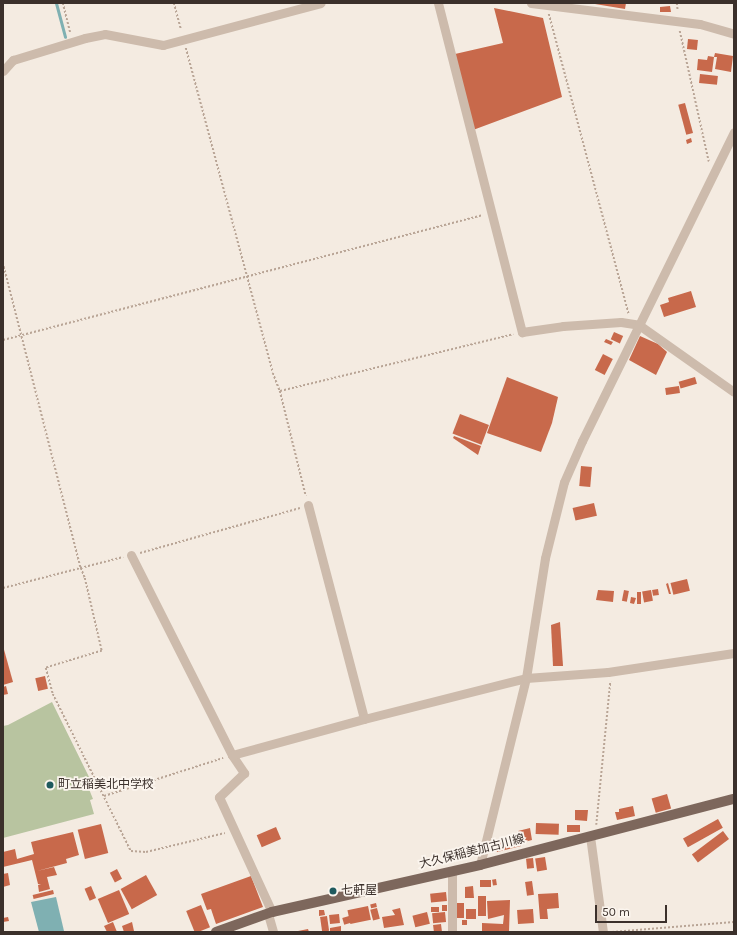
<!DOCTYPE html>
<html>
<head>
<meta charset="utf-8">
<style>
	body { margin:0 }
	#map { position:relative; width:737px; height:935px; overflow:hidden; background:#f4ebe1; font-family:Karla,"Noto Sans JP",sans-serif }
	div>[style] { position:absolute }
	.green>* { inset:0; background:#b8c4a0 }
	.water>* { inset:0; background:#7fb0b2 }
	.stream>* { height:3px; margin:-1.5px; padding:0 1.5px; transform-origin:1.5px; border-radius:1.5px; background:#7fb0b2 }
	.building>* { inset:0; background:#c8694b; transform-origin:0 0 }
	.path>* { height:1.5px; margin-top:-0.75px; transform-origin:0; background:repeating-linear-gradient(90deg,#b9a596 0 2px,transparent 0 4px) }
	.minor>* { height:9px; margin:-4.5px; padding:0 4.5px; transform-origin:4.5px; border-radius:4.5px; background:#cdbbac }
	.major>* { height:10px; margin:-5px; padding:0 5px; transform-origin:5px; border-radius:5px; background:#7d675c }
	.dots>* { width:11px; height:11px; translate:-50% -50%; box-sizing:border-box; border:2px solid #fbf5ee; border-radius:50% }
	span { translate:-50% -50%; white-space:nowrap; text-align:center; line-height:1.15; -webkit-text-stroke:3.5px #fbf5ee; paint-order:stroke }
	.poi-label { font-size:12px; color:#3b302b }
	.left { translate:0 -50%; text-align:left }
	.street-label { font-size:12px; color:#3b302b }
	.frame { position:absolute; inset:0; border:4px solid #3b302b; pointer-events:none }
	.scale { position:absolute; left:595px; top:905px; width:72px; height:18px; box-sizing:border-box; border:2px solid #3b302b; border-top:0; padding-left:5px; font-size:12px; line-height:14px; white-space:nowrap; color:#3b302b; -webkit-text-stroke:3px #fbf5ee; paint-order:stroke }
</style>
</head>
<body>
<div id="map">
	<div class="green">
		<div style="clip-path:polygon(52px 702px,91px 781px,87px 784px,93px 799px,90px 800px,94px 814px,3px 838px,3px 726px,8px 725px)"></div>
	</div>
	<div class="water">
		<div style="clip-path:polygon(56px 897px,64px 931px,39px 932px,31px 902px)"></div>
	</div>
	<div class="stream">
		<div style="left:56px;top:3px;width:35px;rotate:75deg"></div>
	</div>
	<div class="building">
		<div style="clip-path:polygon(589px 3px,626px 3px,625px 9px)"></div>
		<div style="clip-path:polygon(670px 6px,671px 12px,660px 12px,660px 7px)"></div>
		<div style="clip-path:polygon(494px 8px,543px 18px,562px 97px,473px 130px,455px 54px,503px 43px)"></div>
		<div style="left:688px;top:39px;width:10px;height:10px;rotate:6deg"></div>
		<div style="clip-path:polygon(715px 53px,733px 56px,731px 72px,715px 69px,717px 57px,714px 57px)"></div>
		<div style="clip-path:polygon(708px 56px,714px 57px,712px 72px,697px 70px,698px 59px,707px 60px)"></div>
		<div style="left:700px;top:74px;width:18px;height:9px;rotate:6deg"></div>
		<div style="left:685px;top:103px;width:31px;height:7px;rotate:75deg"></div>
		<div style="clip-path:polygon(691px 138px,692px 142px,687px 144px,686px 140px)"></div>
		<div style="clip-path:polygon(691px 291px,696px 307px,664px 317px,660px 305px,669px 302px,668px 298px)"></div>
		<div style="left:614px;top:332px;width:10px;height:8px;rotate:24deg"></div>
		<div style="clip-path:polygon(640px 336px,658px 344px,667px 352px,656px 375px,629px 360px)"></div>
		<div style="clip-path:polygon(606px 339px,613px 342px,611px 345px,604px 342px)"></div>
		<div style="left:603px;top:354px;width:11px;height:18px;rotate:27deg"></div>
		<div style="clip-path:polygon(507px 377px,558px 397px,552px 423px,541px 452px,487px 433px)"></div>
		<div style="left:695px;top:377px;width:7px;height:17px;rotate:74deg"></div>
		<div style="left:679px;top:386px;width:7px;height:14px;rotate:82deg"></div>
		<div style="left:460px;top:414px;width:31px;height:21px;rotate:21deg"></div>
		<div style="clip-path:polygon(454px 436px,481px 446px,478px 455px,453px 438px)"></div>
		<div style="left:581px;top:466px;width:11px;height:20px;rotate:5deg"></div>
		<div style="left:594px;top:503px;width:13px;height:22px;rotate:77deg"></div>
		<div style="left:687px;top:579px;width:12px;height:17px;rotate:76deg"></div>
		<div style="clip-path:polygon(668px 583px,671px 594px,669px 594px,666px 584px)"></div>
		<div style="left:658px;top:589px;width:6px;height:6px;rotate:81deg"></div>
		<div style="clip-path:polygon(598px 590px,614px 591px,613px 602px,596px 600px)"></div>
		<div style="left:624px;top:590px;width:5px;height:11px;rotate:11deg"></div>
		<div style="left:651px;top:590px;width:11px;height:9px;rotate:80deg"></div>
		<div style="left:637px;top:592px;width:4px;height:12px"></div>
		<div style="clip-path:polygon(631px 597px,636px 598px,634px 604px,630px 603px)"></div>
		<div style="clip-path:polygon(560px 622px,563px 666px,553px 666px,551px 625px)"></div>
		<div style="clip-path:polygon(3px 646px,13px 682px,3px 685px)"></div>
		<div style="left:45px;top:676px;width:13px;height:10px;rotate:77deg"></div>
		<div style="clip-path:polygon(6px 686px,8px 694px,3px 695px,3px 687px)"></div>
		<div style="left:667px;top:794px;width:15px;height:16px;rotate:74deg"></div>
		<div style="clip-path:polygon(633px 806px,635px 816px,617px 820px,615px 812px,619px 812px,619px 809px)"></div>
		<div style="clip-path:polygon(575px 810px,588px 810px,587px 821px,575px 820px)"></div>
		<div style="left:718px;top:819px;width:10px;height:40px;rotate:61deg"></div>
		<div style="left:536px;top:823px;width:23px;height:11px;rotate:2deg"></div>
		<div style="left:101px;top:824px;width:30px;height:24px;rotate:76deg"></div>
		<div style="left:567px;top:825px;width:13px;height:7px"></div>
		<div style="left:276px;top:827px;width:13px;height:21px;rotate:67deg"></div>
		<div style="clip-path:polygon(530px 828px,532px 840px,520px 843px,521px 846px,497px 852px,494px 841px,507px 837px,508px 841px,519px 838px,518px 831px)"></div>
		<div style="left:723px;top:831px;width:10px;height:39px;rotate:53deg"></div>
		<div style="clip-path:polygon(73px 832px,79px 855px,66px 859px,67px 863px,37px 871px,54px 867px,57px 875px,47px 877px,50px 889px,39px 892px,38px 885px,41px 884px,38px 884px,32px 860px,3px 867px,3px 852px,15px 849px,17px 859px,34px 854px,31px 842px)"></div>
		<div style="left:545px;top:857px;width:13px;height:10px;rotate:81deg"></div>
		<div style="left:533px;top:858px;width:10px;height:7px;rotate:84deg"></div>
		<div style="left:117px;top:869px;width:11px;height:8px;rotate:63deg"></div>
		<div style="clip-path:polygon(8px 873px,10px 885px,3px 887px,3px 874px)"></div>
		<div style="left:146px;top:875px;width:23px;height:29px;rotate:61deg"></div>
		<div style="clip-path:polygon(251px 876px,263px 907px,216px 924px,211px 909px,207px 910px,201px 894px)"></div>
		<div style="left:496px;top:879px;width:6px;height:4px;rotate:81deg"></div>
		<div style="left:491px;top:880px;width:7px;height:11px;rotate:90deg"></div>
		<div style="left:532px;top:881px;width:14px;height:7px;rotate:82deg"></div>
		<div style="left:91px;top:886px;width:13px;height:7px;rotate:67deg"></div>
		<div style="clip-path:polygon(473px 886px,474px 898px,465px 898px,465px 887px)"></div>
		<div style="left:53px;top:890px;width:4px;height:21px;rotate:76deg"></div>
		<div style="left:119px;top:890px;width:26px;height:23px;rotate:67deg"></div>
		<div style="left:446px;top:892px;width:9px;height:16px;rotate:84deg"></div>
		<div style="clip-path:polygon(558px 893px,559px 908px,547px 909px,548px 919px,540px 919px,538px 894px)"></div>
		<div style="left:478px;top:896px;width:8px;height:20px"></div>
		<div style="clip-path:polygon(510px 900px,509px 932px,482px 932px,482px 923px,503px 924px,504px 915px,488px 919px,487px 901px)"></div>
		<div style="left:376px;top:903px;width:4px;height:6px;rotate:76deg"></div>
		<div style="left:455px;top:903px;width:9px;height:15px"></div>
		<div style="left:201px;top:905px;width:24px;height:16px;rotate:68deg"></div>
		<div style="left:442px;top:905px;width:5px;height:6px"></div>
		<div style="left:368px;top:906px;width:14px;height:21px;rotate:78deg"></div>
		<div style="left:431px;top:907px;width:8px;height:5px"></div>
		<div style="left:377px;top:908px;width:11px;height:7px;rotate:75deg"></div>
		<div style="clip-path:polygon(400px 908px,404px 925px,384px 928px,382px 917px,395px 915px,392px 910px)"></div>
		<div style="left:466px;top:909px;width:10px;height:10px"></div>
		<div style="left:533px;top:909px;width:14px;height:16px;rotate:86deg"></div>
		<div style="clip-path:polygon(319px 910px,324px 910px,325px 915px,319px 916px)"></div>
		<div style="left:427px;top:912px;width:12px;height:15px;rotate:76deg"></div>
		<div style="left:445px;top:912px;width:10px;height:13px;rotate:84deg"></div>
		<div style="left:339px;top:914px;width:9px;height:10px;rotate:84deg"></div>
		<div style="left:327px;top:916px;width:15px;height:7px;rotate:82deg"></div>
		<div style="left:349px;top:916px;width:7px;height:7px;rotate:74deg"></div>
		<div style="clip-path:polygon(8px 917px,9px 921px,3px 922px,3px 918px)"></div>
		<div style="left:462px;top:920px;width:5px;height:5px"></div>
		<div style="clip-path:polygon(113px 922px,117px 932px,107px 932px,104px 926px)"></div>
		<div style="clip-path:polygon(132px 922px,134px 931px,124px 932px,122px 926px)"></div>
		<div style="left:441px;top:924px;width:8px;height:8px;rotate:83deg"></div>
		<div style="clip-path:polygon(341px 926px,341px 932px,330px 932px,330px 928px)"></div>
		<div style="clip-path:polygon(308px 929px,309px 932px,298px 932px,298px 931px)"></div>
	</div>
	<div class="path">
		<div style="left:63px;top:3px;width:30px;rotate:76deg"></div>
		<div style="left:174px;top:3px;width:28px;rotate:75deg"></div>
		<div style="left:677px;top:3px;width:8px;rotate:83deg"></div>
		<div style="left:549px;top:14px;width:310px;rotate:75.1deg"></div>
		<div style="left:680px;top:31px;width:134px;rotate:77.5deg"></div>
		<div style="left:186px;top:48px;width:336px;rotate:75deg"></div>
		<div style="left:273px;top:373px;width:19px;rotate:69deg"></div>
		<div style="left:280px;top:391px;width:108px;rotate:76.1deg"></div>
		<div style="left:3px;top:263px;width:315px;rotate:75.7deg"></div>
		<div style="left:81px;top:568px;width:11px;rotate:68deg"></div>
		<div style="left:85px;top:578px;width:75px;rotate:76.9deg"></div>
		<div style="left:102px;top:651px;width:59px;rotate:163.1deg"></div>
		<div style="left:46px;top:668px;width:27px;rotate:75deg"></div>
		<div style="left:53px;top:694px;width:175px;rotate:63.6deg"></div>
		<div style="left:131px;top:851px;width:15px;rotate:4deg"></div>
		<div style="left:146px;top:852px;width:81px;rotate:-13.5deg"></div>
		<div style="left:3px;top:340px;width:495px;rotate:-14.6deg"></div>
		<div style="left:280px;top:391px;width:240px;rotate:-13.7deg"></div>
		<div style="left:140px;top:553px;width:166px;rotate:-15.7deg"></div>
		<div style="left:3px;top:588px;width:124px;rotate:-14.5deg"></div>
		<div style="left:104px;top:796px;width:125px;rotate:-17.7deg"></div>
		<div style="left:596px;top:825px;width:144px;rotate:-84.4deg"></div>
		<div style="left:612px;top:932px;width:122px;rotate:-4.7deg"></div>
	</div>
	<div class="minor">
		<div style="left:438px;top:3px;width:340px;rotate:75.7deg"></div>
		<div style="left:522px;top:332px;width:41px;rotate:-8.3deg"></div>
		<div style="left:563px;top:326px;width:58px;rotate:-3.9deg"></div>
		<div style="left:621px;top:322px;width:18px;rotate:9deg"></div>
		<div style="left:639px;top:325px;width:116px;rotate:35.2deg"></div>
		<div style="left:531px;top:3px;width:170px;rotate:7.1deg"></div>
		<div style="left:700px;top:24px;width:35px;rotate:16deg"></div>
		<div style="left:3px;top:71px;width:15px;rotate:-48deg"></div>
		<div style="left:13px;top:60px;width:75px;rotate:-17deg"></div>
		<div style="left:85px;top:38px;width:20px;rotate:-11deg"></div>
		<div style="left:105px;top:34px;width:59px;rotate:10.7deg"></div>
		<div style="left:163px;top:45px;width:163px;rotate:-14.9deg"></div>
		<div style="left:308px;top:505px;width:221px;rotate:75.3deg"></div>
		<div style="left:131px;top:555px;width:224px;rotate:63.2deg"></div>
		<div style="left:232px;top:755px;width:22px;rotate:56deg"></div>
		<div style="left:244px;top:773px;width:35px;rotate:136deg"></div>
		<div style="left:219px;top:797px;width:127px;rotate:65.3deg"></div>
		<div style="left:232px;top:755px;width:137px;rotate:-15.3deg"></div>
		<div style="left:364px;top:719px;width:167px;rotate:-14.2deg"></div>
		<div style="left:526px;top:678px;width:82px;rotate:-4.2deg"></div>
		<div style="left:608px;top:672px;width:127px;rotate:-8.6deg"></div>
		<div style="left:590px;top:836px;width:97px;rotate:82.3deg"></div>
		<div style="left:480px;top:865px;width:193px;rotate:-76.2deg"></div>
		<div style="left:526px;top:678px;width:121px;rotate:-81deg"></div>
		<div style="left:545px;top:558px;width:78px;rotate:-76deg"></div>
		<div style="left:564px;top:482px;width:45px;rotate:-66.3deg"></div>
		<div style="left:582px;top:441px;width:344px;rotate:-63.8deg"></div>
		<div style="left:452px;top:871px;width:61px;rotate:90deg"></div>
		<div style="left:268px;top:914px;width:19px;rotate:74deg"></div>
	</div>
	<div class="major">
		<div style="left:216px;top:932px;width:59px;rotate:-19.7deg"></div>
		<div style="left:272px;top:912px;width:213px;rotate:-12.7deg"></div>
		<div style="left:480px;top:865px;width:262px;rotate:-14.6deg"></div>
	</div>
	<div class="dots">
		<div style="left:50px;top:785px;background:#1f5a5e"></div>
		<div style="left:333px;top:891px;background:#1f5a5e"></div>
	</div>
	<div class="poi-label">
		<span class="left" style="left:58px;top:785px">町立稲美北中学校</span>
		<span class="left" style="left:341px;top:891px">七軒屋</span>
	</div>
	<div class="street-label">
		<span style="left:472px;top:852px;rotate:-14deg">大久保稲美加古川線</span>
	</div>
	<div class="frame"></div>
	<div class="scale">50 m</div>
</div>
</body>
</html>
